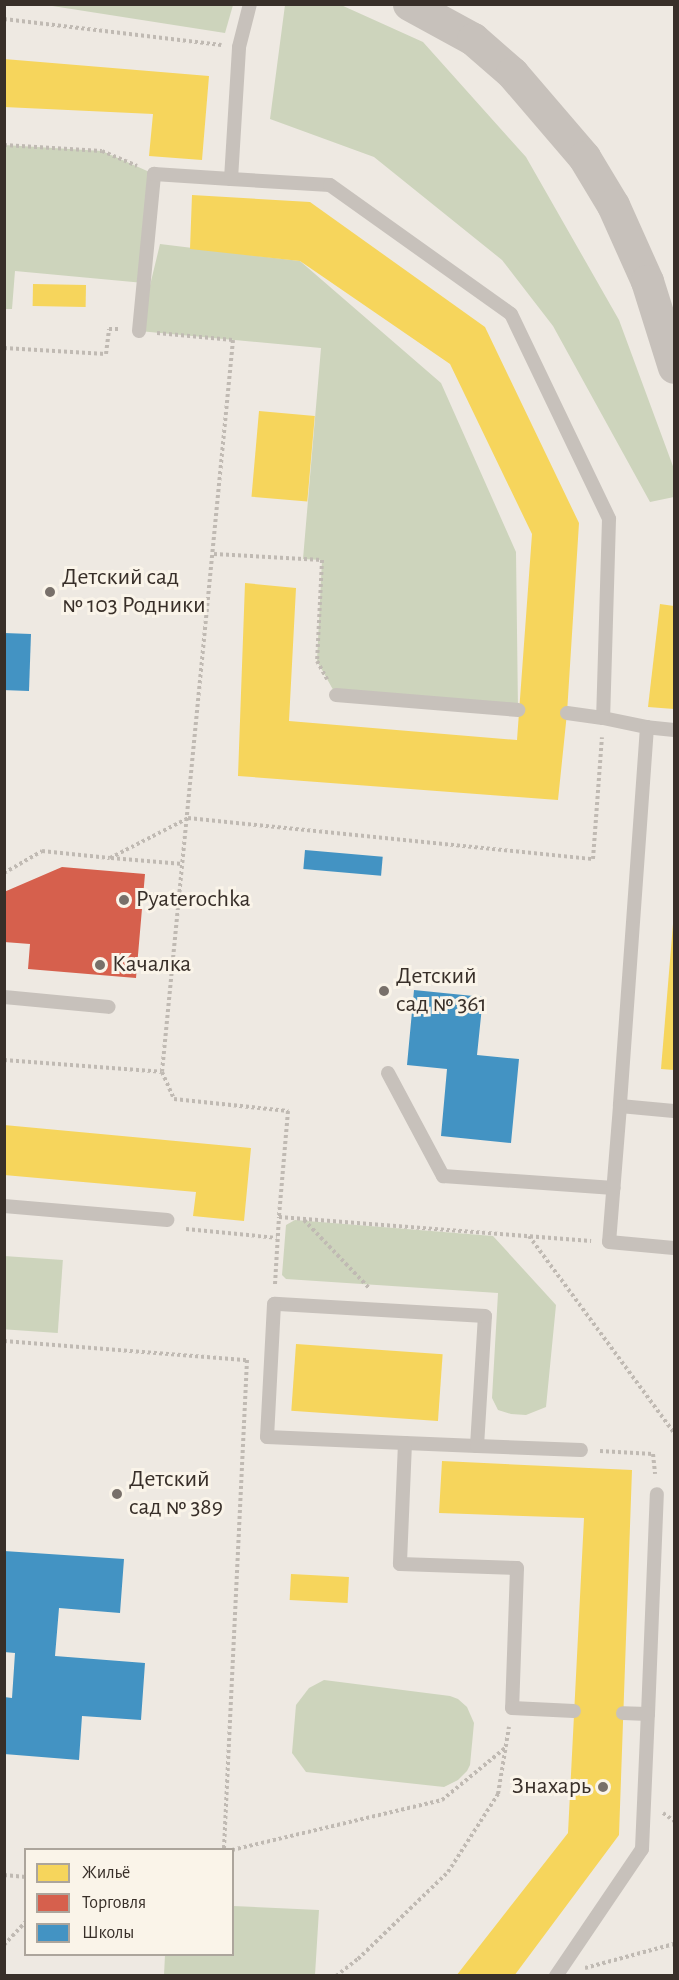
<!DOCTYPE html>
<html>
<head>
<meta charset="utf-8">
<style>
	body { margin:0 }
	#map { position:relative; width:679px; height:1980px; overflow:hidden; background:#eee9e2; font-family:"Alegreya Sans",sans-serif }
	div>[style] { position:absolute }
	.green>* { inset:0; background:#cdd4bc; transform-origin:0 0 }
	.homes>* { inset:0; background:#f6d55c; transform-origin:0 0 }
	.shops>* { inset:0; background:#d6604d }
	.schools>* { inset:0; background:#4393c3; transform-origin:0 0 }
	.path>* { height:4px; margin-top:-2px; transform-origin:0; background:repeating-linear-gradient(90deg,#c0bab3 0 3px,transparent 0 6px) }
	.service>* { height:14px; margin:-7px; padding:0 7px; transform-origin:7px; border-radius:7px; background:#c7c1bb }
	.tertiary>* { height:33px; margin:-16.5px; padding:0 16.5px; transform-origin:16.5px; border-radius:16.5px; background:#c7c1bb }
	.dots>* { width:16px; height:16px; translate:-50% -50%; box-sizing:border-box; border:3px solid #faf4e9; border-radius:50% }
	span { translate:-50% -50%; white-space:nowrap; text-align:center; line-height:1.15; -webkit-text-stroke:6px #faf4e9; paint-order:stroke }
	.poi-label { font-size:24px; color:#382f29 }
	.left { translate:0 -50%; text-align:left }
	.right { translate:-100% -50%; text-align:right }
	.frame { position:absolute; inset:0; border:6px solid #382f29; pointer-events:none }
	.legend { position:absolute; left:24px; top:1848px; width:210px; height:108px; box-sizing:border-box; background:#faf4e9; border:2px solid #aca59c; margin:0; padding:8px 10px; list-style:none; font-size:18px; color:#382f29 }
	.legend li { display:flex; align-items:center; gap:12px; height:30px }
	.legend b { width:30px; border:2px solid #aca59c }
</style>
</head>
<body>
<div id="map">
	<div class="green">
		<div style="clip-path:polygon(46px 5px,233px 4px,233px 5px,225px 33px)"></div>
		<div style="clip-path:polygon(285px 5px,341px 5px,423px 42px,526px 157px,619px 320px,674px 469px,674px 497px,650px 502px,553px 326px,502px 260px,374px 157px,270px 119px)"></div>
		<div style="clip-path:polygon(4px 145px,102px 151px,154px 174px,144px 283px,15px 271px,12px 309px,5px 309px)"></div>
		<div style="clip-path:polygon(160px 244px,300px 261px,441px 383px,516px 552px,518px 710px,336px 695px,317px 661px,322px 560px,303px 559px,321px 348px,139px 331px)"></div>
		<div style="clip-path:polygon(295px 1220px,493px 1236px,556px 1305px,546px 1407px,526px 1415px,511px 1414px,498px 1410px,492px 1398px,498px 1293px,286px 1279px,282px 1275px,286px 1225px)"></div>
		<div style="left:4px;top:1256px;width:59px;height:73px;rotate:4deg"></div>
		<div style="clip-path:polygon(324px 1680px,450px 1696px,458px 1699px,467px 1707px,474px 1723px,470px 1765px,467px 1771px,458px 1780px,444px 1787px,306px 1772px,292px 1753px,296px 1705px,309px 1688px)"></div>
		<div style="clip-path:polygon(233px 1906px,319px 1910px,315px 1975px,164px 1975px,165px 1955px,232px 1954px)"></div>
	</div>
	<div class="homes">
		<div style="clip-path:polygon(4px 59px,209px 76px,202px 160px,149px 156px,153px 114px,4px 107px)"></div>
		<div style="clip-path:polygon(192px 195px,310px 202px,485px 327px,579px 523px,567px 713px,558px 800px,238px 776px,245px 583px,296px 588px,289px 721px,517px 740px,532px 534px,450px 364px,300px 261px,190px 249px)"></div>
		<div style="left:33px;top:284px;width:53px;height:22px;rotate:1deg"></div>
		<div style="left:259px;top:411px;width:56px;height:86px;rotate:5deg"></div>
		<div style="clip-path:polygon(660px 604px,674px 606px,674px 709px,648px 707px)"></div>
		<div style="clip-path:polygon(673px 924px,674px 924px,674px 1070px,661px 1069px)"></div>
		<div style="clip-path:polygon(4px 1125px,251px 1148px,244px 1221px,193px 1216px,196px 1192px,4px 1175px)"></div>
		<div style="left:296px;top:1344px;width:147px;height:67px;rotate:4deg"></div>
		<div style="clip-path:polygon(442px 1461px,632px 1470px,619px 1835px,514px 1976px,456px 1976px,568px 1833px,584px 1518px,439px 1513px)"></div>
		<div style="left:291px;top:1574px;width:58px;height:26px;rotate:3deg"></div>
	</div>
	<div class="shops">
		<div style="clip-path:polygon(62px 867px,145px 874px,136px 978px,28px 969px,30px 944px,4px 942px,4px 892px)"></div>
	</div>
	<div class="schools">
		<div style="left:4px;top:633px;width:27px;height:57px;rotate:2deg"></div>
		<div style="left:305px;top:850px;width:78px;height:19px;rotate:5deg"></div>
		<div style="clip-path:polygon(414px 990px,483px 997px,477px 1055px,519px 1059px,511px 1143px,441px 1136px,447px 1069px,407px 1065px)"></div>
		<div style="clip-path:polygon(4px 1551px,124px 1559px,120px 1613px,59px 1608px,55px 1656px,145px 1663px,141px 1720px,82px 1716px,79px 1760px,4px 1754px,4px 1697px,12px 1698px,15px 1653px,4px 1652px)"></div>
	</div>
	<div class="path">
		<div style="left:4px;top:19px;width:219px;rotate:6.8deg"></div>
		<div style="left:4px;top:145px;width:98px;rotate:3.5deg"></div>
		<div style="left:102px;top:151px;width:38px;rotate:23deg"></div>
		<div style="left:157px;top:333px;width:76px;rotate:5.3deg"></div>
		<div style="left:233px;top:340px;width:735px;rotate:95.54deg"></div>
		<div style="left:4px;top:348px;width:102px;rotate:3.4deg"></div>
		<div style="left:106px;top:354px;width:25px;rotate:-83deg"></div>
		<div style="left:109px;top:329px;width:11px"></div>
		<div style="left:214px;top:554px;width:108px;rotate:3.2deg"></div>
		<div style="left:322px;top:560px;width:101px;rotate:92.8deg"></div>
		<div style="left:317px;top:661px;width:21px;rotate:61deg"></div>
		<div style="left:111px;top:858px;width:72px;rotate:4.8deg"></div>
		<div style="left:4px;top:873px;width:44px;rotate:-30.1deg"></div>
		<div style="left:42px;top:851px;width:68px;rotate:5.9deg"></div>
		<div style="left:110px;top:858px;width:88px;rotate:-27.1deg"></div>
		<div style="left:188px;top:818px;width:407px;rotate:5.8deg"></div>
		<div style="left:593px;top:859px;width:122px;rotate:-85.8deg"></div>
		<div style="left:4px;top:1060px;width:158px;rotate:4.3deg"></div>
		<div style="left:162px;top:1072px;width:30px;rotate:66deg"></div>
		<div style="left:174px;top:1099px;width:115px;rotate:6deg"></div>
		<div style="left:288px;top:1111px;width:106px;rotate:94.9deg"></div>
		<div style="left:304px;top:1220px;width:94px;rotate:46.3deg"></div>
		<div style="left:186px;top:1229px;width:91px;rotate:5.6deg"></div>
		<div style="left:529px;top:1236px;width:245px;rotate:53.6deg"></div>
		<div style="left:275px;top:1284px;width:67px;rotate:-86.6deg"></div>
		<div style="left:279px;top:1217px;width:313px;rotate:4.4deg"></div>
		<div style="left:4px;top:1341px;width:244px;rotate:4.5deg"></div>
		<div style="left:247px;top:1360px;width:491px;rotate:92.7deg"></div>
		<div style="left:600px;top:1451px;width:53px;rotate:3.2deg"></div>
		<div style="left:653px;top:1454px;width:20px;rotate:84deg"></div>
		<div style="left:663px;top:1813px;width:14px;rotate:36deg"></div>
		<div style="left:232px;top:1850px;width:216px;rotate:-13.4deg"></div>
		<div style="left:442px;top:1800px;width:82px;rotate:-39.5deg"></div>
		<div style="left:4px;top:1875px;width:22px;rotate:5deg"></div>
		<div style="left:4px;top:1945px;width:33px;rotate:-47deg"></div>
		<div style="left:585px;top:1968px;width:92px;rotate:-15.1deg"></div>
		<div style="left:336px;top:1976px;width:28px;rotate:-38deg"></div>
		<div style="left:358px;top:1959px;width:125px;rotate:-44deg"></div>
		<div style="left:448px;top:1872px;width:93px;rotate:-57.3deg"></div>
		<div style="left:498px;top:1794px;width:68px;rotate:-80.7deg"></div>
	</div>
	<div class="service">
		<div style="left:231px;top:179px;width:99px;rotate:3.5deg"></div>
		<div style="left:330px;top:185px;width:222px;rotate:35.5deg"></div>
		<div style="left:511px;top:314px;width:227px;rotate:64.4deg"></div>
		<div style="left:609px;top:519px;width:199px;rotate:91.7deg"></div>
		<div style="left:603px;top:718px;width:45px;rotate:11.6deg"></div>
		<div style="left:139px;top:331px;width:158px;rotate:-84.5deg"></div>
		<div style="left:154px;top:174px;width:77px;rotate:3.7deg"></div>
		<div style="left:231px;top:179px;width:132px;rotate:-86.5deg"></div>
		<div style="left:239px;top:47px;width:44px;rotate:-75.7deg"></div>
		<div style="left:336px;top:695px;width:183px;rotate:4.7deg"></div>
		<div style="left:567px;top:713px;width:36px;rotate:8deg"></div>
		<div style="left:674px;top:730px;width:27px;rotate:-174deg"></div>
		<div style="left:647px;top:727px;width:380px;rotate:94.1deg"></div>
		<div style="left:620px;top:1106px;width:54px;rotate:5.3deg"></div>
		<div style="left:4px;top:997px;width:105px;rotate:5.4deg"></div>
		<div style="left:388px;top:1073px;width:117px;rotate:61.9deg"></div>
		<div style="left:443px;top:1176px;width:171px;rotate:4deg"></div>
		<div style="left:620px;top:1106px;width:136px;rotate:94.6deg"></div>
		<div style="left:609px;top:1242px;width:65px;rotate:5.3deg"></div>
		<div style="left:4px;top:1206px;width:164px;rotate:4.9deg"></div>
		<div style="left:405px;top:1443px;width:72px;rotate:2.4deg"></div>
		<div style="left:477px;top:1446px;width:130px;rotate:-86.5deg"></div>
		<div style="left:485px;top:1316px;width:211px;rotate:-176.7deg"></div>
		<div style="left:274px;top:1304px;width:133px;rotate:93deg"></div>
		<div style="left:267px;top:1437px;width:138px;rotate:2.5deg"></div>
		<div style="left:405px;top:1443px;width:121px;rotate:92.4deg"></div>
		<div style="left:400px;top:1564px;width:117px;rotate:2deg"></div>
		<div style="left:517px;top:1568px;width:140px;rotate:92deg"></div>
		<div style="left:512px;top:1708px;width:62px;rotate:2.8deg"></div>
		<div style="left:477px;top:1446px;width:104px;rotate:2.2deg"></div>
		<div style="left:648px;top:1714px;width:220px;rotate:-87.7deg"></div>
		<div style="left:556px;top:1976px;width:153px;rotate:-55.9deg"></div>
		<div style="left:642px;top:1849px;width:135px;rotate:-87.5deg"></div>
		<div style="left:648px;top:1714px;width:25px;rotate:-178deg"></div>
	</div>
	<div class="tertiary">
		<div style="left:409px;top:4px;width:73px;rotate:28.7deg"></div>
		<div style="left:473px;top:39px;width:52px;rotate:41.1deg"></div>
		<div style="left:512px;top:73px;width:111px;rotate:49.4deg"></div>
		<div style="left:584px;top:157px;width:56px;rotate:58.9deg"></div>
		<div style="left:613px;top:205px;width:83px;rotate:65.9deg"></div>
		<div style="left:647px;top:281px;width:90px;rotate:72.6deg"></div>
	</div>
	<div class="dots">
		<div style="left:50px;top:592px;background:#78706a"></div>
		<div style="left:124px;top:900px;background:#78706a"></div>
		<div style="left:100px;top:965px;background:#78706a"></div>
		<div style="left:384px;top:991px;background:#78706a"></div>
		<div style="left:117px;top:1494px;background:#78706a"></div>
		<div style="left:603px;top:1787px;background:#78706a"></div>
	</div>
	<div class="poi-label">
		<span class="left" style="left:62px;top:592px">Детский сад<br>№ 103 Родники</span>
		<span class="left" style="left:136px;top:900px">Pyaterochka</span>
		<span class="left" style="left:112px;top:965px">Качалка</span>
		<span class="left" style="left:396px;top:991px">Детский<br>сад № 361</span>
		<span class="left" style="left:129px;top:1494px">Детский<br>сад № 389</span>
		<span class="right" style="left:591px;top:1787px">Знахарь</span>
	</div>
	<div class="frame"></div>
	<ul class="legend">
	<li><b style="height:16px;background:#f6d55c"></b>Жильё</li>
	<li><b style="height:16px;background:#d6604d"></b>Торговля</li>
	<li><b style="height:16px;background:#4393c3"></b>Школы</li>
	</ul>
</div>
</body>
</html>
